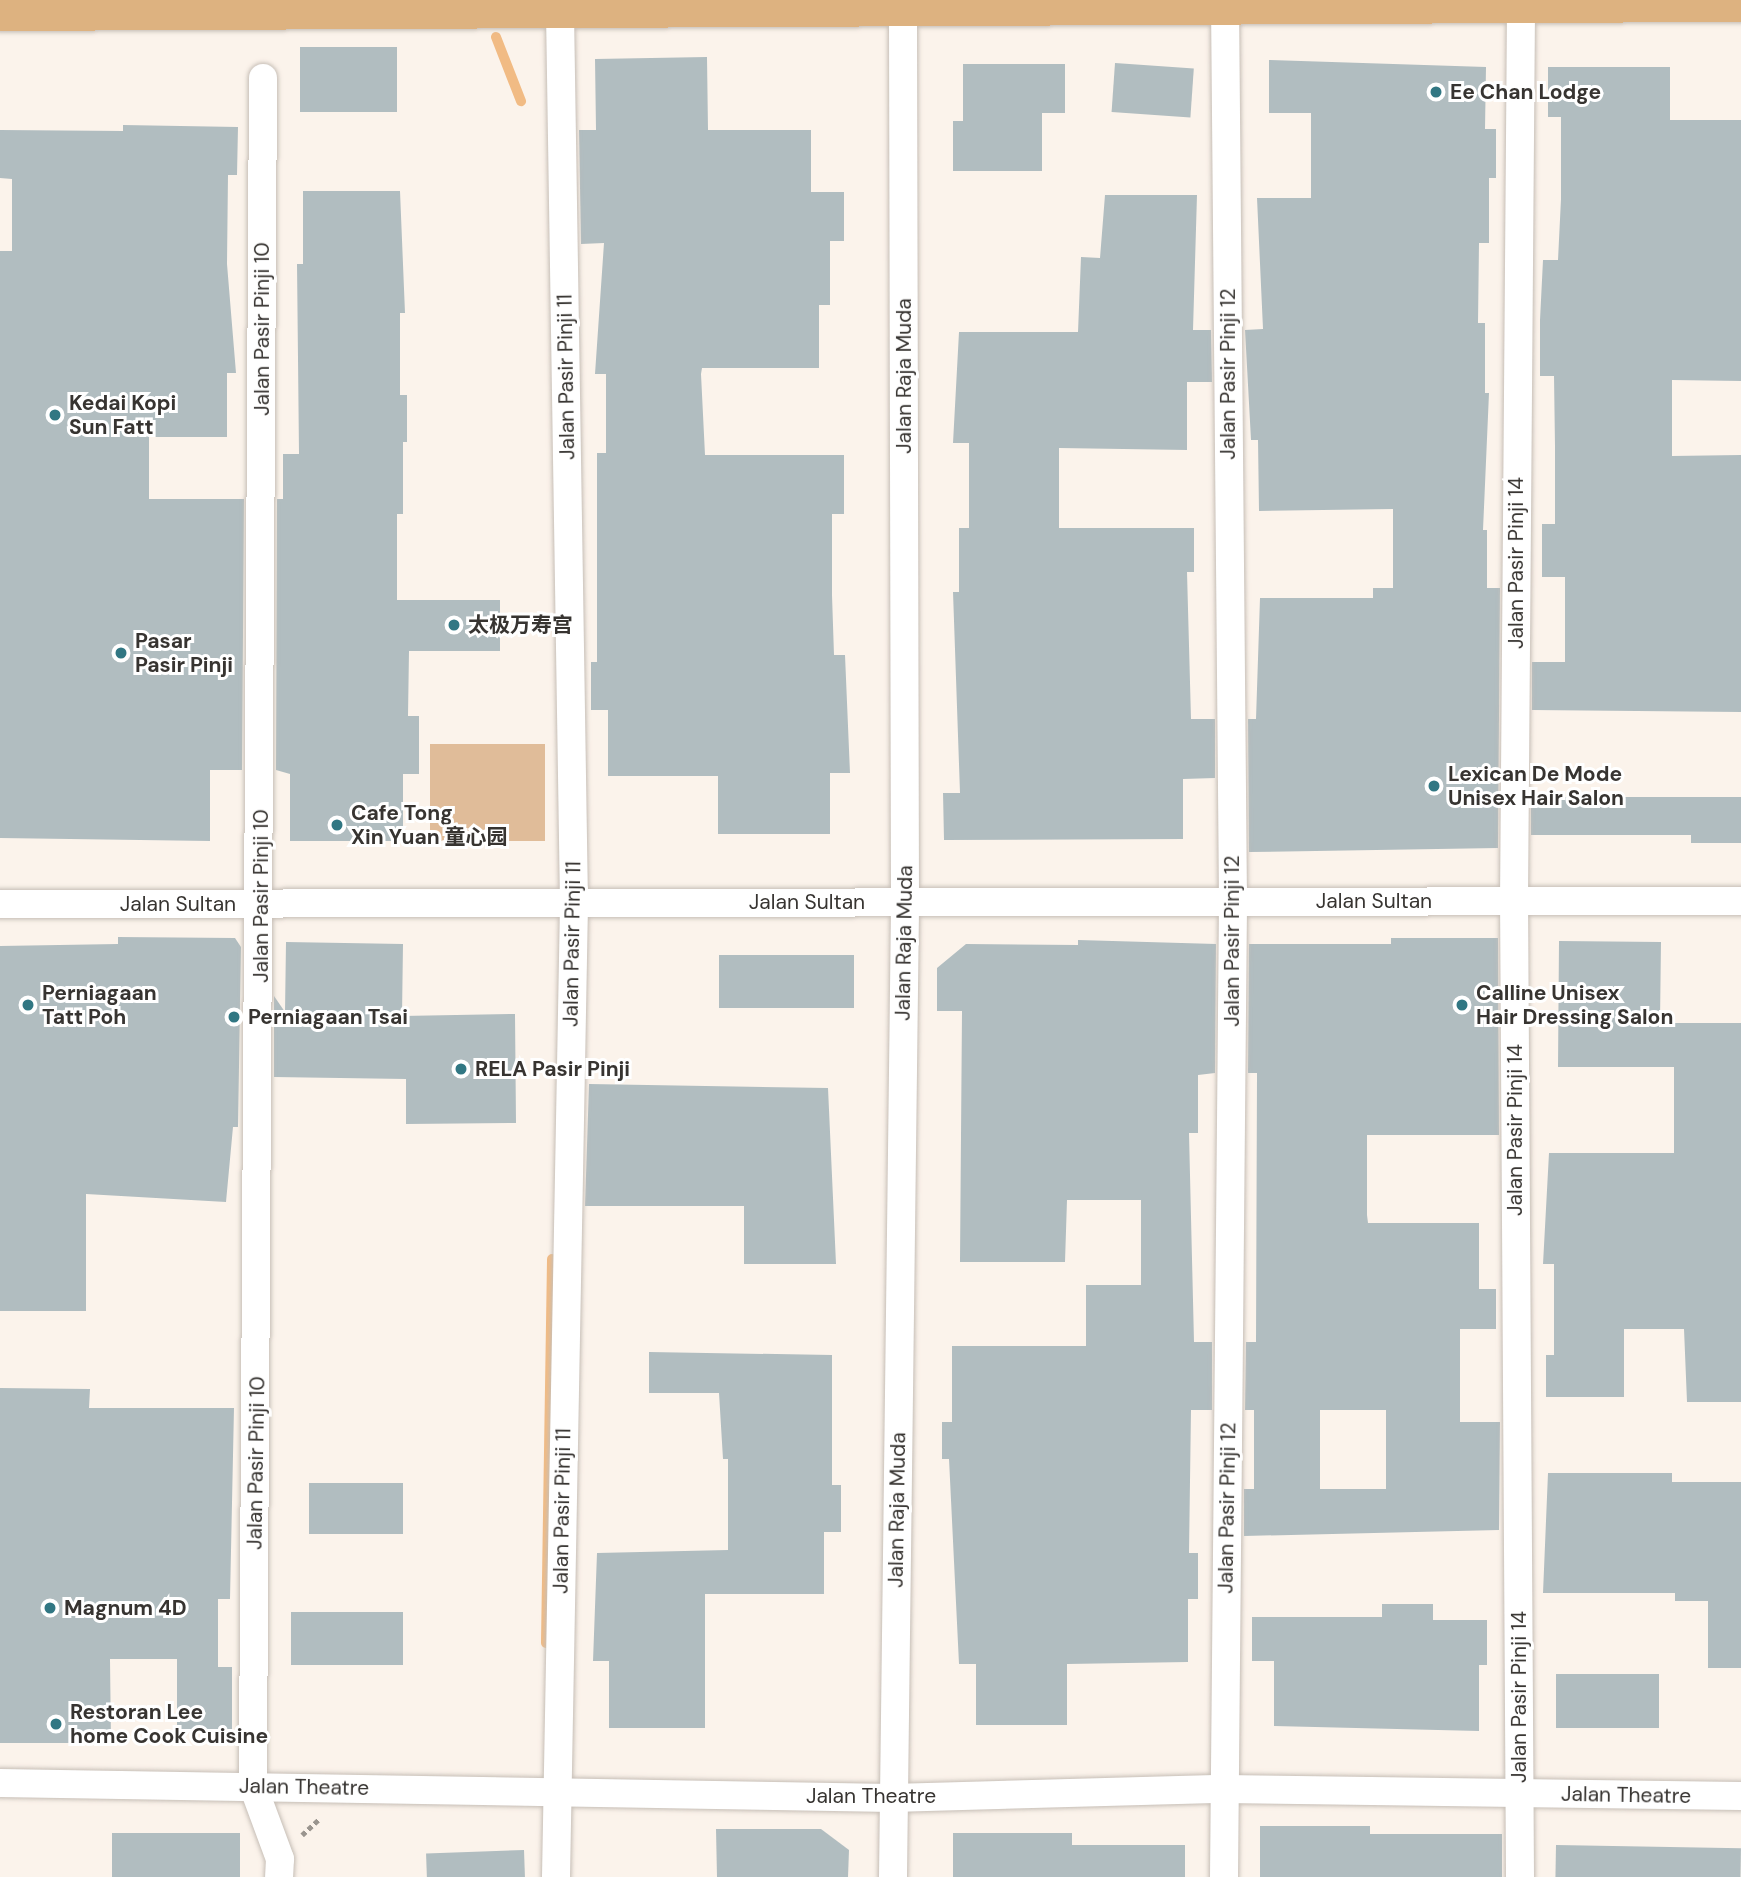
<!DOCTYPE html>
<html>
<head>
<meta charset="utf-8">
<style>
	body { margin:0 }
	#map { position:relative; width:1741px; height:1877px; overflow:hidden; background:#fbf3eb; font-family:"DM Sans","Noto Sans SC",sans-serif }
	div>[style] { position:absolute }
	.green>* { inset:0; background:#e0bc99; transform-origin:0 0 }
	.stream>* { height:10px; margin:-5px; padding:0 5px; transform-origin:5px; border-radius:5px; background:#f1bb84 }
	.building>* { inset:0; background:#b1bdc0; transform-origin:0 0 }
	.path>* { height:4.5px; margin-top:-2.25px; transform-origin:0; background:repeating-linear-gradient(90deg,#9a958f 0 5px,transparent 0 8.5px) }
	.roads { filter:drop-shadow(0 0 2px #c6beb6) drop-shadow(0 0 2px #c6beb6) }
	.minor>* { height:28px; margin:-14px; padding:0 14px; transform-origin:14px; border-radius:14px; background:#fff }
	.primary>* { height:38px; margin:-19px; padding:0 19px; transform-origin:19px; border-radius:19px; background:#ddb280 }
	.dots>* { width:19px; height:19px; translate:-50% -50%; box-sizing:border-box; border:4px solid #fff; border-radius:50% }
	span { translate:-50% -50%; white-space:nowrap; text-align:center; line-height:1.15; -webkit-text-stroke:6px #fff; paint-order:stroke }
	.poi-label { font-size:21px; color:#373431; font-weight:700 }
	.left { translate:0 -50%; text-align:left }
	.street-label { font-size:21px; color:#373431 }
</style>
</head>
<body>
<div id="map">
	<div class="green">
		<div style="left:430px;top:744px;width:115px;height:97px"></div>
	</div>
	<div class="stream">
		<div style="left:496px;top:37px;width:69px;rotate:68.7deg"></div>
		<div style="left:546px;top:1643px;width:384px;rotate:-89.1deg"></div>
	</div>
	<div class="building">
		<div style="left:300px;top:47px;width:97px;height:65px"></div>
		<div style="clip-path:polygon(707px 57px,708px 130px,811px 130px,811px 192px,844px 192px,844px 241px,830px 241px,830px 305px,819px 305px,819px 368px,702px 368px,701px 374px,705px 455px,844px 455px,844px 514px,832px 514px,832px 595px,834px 655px,845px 655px,850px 773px,830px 773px,830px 834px,718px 834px,718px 776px,608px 776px,608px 710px,591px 710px,591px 662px,597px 662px,597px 453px,606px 453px,606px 374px,595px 374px,604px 243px,581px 244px,579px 130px,596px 130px,595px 59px)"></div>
		<div style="clip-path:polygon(1269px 60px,1486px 67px,1485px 129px,1496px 129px,1496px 178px,1489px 178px,1489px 243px,1479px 243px,1478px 323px,1485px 323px,1485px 393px,1489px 393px,1483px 530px,1487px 530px,1487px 588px,1500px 588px,1498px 848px,1249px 852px,1248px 719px,1256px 719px,1260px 598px,1373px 598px,1373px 588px,1393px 588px,1393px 509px,1259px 511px,1258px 440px,1251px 440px,1245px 330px,1263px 329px,1257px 198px,1311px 198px,1311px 113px,1269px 113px)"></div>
		<div style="left:1115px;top:63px;width:79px;height:49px;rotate:4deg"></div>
		<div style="clip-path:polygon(963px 64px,1065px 64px,1065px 113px,1042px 113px,1042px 171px,953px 171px,953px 121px,963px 121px)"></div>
		<div style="clip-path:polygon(1548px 67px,1670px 67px,1670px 120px,1741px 120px,1741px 381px,1672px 380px,1672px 456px,1741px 455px,1741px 712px,1532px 710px,1532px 662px,1565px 662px,1565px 577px,1542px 577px,1542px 524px,1555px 524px,1555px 447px,1554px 376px,1540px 376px,1540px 320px,1543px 260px,1558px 260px,1561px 199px,1561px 117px,1548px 117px)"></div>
		<div style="clip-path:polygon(123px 125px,238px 127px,237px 175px,228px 175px,227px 264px,236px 373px,227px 373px,227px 437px,149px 437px,149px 499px,244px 499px,242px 770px,210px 770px,210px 841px,0 838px,0 251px,12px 251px,12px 179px,0 178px,0 130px,123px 131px)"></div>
		<div style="clip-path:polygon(303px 191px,400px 191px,405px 313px,400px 313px,400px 395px,407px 395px,407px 442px,403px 442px,403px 514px,397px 514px,397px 600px,500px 600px,500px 651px,409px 651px,408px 716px,419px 716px,419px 774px,403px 774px,403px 841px,290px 841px,290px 774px,276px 770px,277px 499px,283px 499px,283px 454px,299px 454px,297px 264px,303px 264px)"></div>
		<div style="clip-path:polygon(1105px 195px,1197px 195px,1193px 330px,1211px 330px,1212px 382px,1187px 382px,1187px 450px,1059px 448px,1059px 528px,1194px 528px,1194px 572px,1187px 572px,1191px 719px,1215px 719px,1215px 778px,1183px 779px,1183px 839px,944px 840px,943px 793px,960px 793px,953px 592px,959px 592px,959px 528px,969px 528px,969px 443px,953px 443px,959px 332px,1078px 332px,1081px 257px,1100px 258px)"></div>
		<div style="clip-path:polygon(1531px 797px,1741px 797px,1741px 843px,1691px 843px,1691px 835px,1531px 835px)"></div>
		<div style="clip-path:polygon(118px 937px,235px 938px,241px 947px,238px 1127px,233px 1127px,226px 1202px,86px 1194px,86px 1311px,0 1311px,0 946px,118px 944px)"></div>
		<div style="clip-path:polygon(evenodd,1391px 938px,1498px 938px,1499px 1135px,1367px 1135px,1367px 1215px,1368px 1223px,1479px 1223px,1479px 1289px,1496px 1289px,1496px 1329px,1460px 1329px,1460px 1422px,1500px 1422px,1499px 1530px,1244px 1536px,1244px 1489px,1254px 1489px,1254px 1410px,1245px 1410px,1246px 1342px,1256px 1342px,1257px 1073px,1248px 1073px,1249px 944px,1391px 944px,1391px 938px,1320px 1410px,1386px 1410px,1386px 1489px,1320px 1489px,1320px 1410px)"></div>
		<div style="clip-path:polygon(1078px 940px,1216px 944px,1215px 1073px,1198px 1075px,1198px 1133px,1189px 1133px,1194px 1342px,1212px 1342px,1212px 1410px,1191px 1410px,1189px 1553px,1198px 1553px,1198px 1599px,1188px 1599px,1188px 1662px,1067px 1664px,1067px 1725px,976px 1725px,976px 1664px,959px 1664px,949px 1459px,942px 1459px,942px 1422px,952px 1422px,952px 1346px,1086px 1346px,1086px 1285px,1141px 1285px,1141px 1200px,1067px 1200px,1065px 1262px,960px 1262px,962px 1011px,937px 1011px,937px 968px,966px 944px,1078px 945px)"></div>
		<div style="clip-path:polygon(1559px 941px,1661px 942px,1660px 1023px,1741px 1023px,1741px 1402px,1687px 1402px,1684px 1329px,1624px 1329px,1624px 1397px,1546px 1397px,1546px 1355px,1554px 1355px,1554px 1264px,1543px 1264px,1549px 1153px,1674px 1153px,1674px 1067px,1558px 1067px)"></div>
		<div style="clip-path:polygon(286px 942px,403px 944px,402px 1016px,515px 1014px,516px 1123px,406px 1124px,406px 1079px,274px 1077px,274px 996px,285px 1012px)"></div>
		<div style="left:719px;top:955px;width:135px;height:53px"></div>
		<div style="clip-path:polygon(589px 1084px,828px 1088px,836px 1264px,744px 1264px,744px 1206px,585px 1206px)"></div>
		<div style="clip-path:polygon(649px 1352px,832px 1355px,832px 1485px,841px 1485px,841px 1532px,824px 1532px,824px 1594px,705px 1594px,705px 1728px,609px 1728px,609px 1661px,593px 1661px,597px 1553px,728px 1550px,728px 1459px,723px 1459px,719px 1393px,649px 1393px)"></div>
		<div style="clip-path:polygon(0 1388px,90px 1389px,89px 1408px,234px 1408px,230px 1599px,218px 1599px,218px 1667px,232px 1667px,232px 1729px,177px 1729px,177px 1659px,110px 1659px,111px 1743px,0 1743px)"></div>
		<div style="clip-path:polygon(1548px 1473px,1672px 1473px,1672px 1482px,1741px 1482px,1741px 1668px,1708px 1668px,1708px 1601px,1675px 1601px,1675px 1593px,1543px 1593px)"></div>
		<div style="left:309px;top:1483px;width:94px;height:51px"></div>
		<div style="clip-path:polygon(1382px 1604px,1433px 1604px,1433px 1620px,1487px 1620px,1487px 1665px,1479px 1665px,1479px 1731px,1274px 1726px,1274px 1661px,1252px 1661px,1252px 1617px,1382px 1617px)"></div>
		<div style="left:291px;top:1612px;width:112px;height:53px"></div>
		<div style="left:1556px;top:1674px;width:103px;height:54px"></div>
		<div style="clip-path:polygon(1260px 1826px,1370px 1826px,1370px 1834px,1502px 1834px,1502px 1877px,1260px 1877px)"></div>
		<div style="clip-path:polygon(716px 1829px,821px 1829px,849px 1850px,848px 1877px,717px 1877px)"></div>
		<div style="left:112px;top:1833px;width:128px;height:44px"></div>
		<div style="clip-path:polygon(953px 1833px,1072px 1833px,1072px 1845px,1185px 1845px,1185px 1877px,953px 1877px)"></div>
		<div style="left:1556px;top:1845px;width:185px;height:32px;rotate:1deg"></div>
		<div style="left:524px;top:1850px;width:27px;height:98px;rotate:88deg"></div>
	</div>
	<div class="path">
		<div style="left:302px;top:1835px;width:23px;rotate:-43deg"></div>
	</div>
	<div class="roads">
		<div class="minor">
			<div style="left:263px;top:78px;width:1708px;rotate:90.34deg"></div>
			<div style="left:253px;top:1786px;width:78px;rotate:69.7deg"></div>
			<div style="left:280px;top:1859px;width:18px;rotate:93deg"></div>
			<div style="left:0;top:904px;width:1741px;rotate:-0.1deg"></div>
			<div style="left:0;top:1783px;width:892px;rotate:0.96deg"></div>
			<div style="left:892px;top:1798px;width:332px;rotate:-1.6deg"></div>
			<div style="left:1224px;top:1789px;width:517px;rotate:0.78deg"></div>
			<div style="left:556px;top:1877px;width:974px;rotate:-88.94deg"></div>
			<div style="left:574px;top:903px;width:891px;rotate:-90.9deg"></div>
			<div style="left:893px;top:1877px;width:975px;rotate:-89.29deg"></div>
			<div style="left:905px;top:902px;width:902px;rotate:-90.13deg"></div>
			<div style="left:1224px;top:1877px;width:976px;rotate:-89.47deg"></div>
			<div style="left:1233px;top:901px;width:895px;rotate:-90.51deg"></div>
			<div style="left:1520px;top:1877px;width:976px;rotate:-90.35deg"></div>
			<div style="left:1514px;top:901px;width:895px;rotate:-89.55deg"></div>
		</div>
		<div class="primary">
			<div style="left:0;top:12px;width:1741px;rotate:-0.3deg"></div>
		</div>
	</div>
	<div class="dots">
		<div style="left:1436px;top:92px;background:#317783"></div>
		<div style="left:55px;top:415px;background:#317783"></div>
		<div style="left:454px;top:625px;background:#317783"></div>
		<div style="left:121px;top:653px;background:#317783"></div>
		<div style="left:1434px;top:786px;background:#317783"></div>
		<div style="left:337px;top:825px;background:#317783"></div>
		<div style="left:28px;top:1005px;background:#317783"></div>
		<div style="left:1462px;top:1005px;background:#317783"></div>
		<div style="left:234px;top:1017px;background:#317783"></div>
		<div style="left:461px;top:1069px;background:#317783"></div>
		<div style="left:50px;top:1608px;background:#317783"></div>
		<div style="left:56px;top:1724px;background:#317783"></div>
	</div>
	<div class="poi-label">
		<span class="left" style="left:1450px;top:92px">Ee Chan Lodge</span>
		<span class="left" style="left:69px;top:415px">Kedai Kopi<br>Sun Fatt</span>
		<span class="left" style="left:468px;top:625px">太极万寿宫</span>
		<span class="left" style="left:135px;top:653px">Pasar<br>Pasir Pinji</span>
		<span class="left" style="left:1448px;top:786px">Lexican De Mode<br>Unisex Hair Salon</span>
		<span class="left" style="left:351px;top:825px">Cafe Tong<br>Xin Yuan 童心园</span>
		<span class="left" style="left:42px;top:1005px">Perniagaan<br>Tatt Poh</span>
		<span class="left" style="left:1476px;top:1005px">Calline Unisex<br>Hair Dressing Salon</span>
		<span class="left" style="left:248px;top:1017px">Perniagaan Tsai</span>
		<span class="left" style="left:475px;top:1069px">RELA Pasir Pinji</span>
		<span class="left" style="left:64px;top:1608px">Magnum 4D</span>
		<span class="left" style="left:70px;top:1724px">Restoran Lee<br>home Cook Cuisine</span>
	</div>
	<div class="street-label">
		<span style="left:262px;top:329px;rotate:-90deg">Jalan Pasir Pinji 10</span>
		<span style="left:1228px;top:374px;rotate:-90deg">Jalan Pasir Pinji 12</span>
		<span style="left:904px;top:376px;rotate:-90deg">Jalan Raja Muda</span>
		<span style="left:566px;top:377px;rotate:-91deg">Jalan Pasir Pinji 11</span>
		<span style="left:1516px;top:563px;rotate:-90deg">Jalan Pasir Pinji 14</span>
		<span style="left:261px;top:896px;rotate:-90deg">Jalan Pasir Pinji 10</span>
		<span style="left:1374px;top:901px">Jalan Sultan</span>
		<span style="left:807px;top:902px">Jalan Sultan</span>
		<span style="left:178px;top:904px">Jalan Sultan</span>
		<span style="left:1232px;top:941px;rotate:-90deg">Jalan Pasir Pinji 12</span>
		<span style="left:904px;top:943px;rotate:-89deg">Jalan Raja Muda</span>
		<span style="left:572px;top:944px;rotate:-89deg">Jalan Pasir Pinji 11</span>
		<span style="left:1515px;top:1130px;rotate:-90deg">Jalan Pasir Pinji 14</span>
		<span style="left:256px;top:1463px;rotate:-89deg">Jalan Pasir Pinji 10</span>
		<span style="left:1227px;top:1508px;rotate:-89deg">Jalan Pasir Pinji 12</span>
		<span style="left:897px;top:1510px;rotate:-89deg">Jalan Raja Muda</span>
		<span style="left:562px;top:1511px;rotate:-89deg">Jalan Pasir Pinji 11</span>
		<span style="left:1519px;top:1697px;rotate:-90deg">Jalan Pasir Pinji 14</span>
		<span style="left:304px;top:1787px;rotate:1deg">Jalan Theatre</span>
		<span style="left:1626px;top:1795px;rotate:1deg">Jalan Theatre</span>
		<span style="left:871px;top:1796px">Jalan Theatre</span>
	</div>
</div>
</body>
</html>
